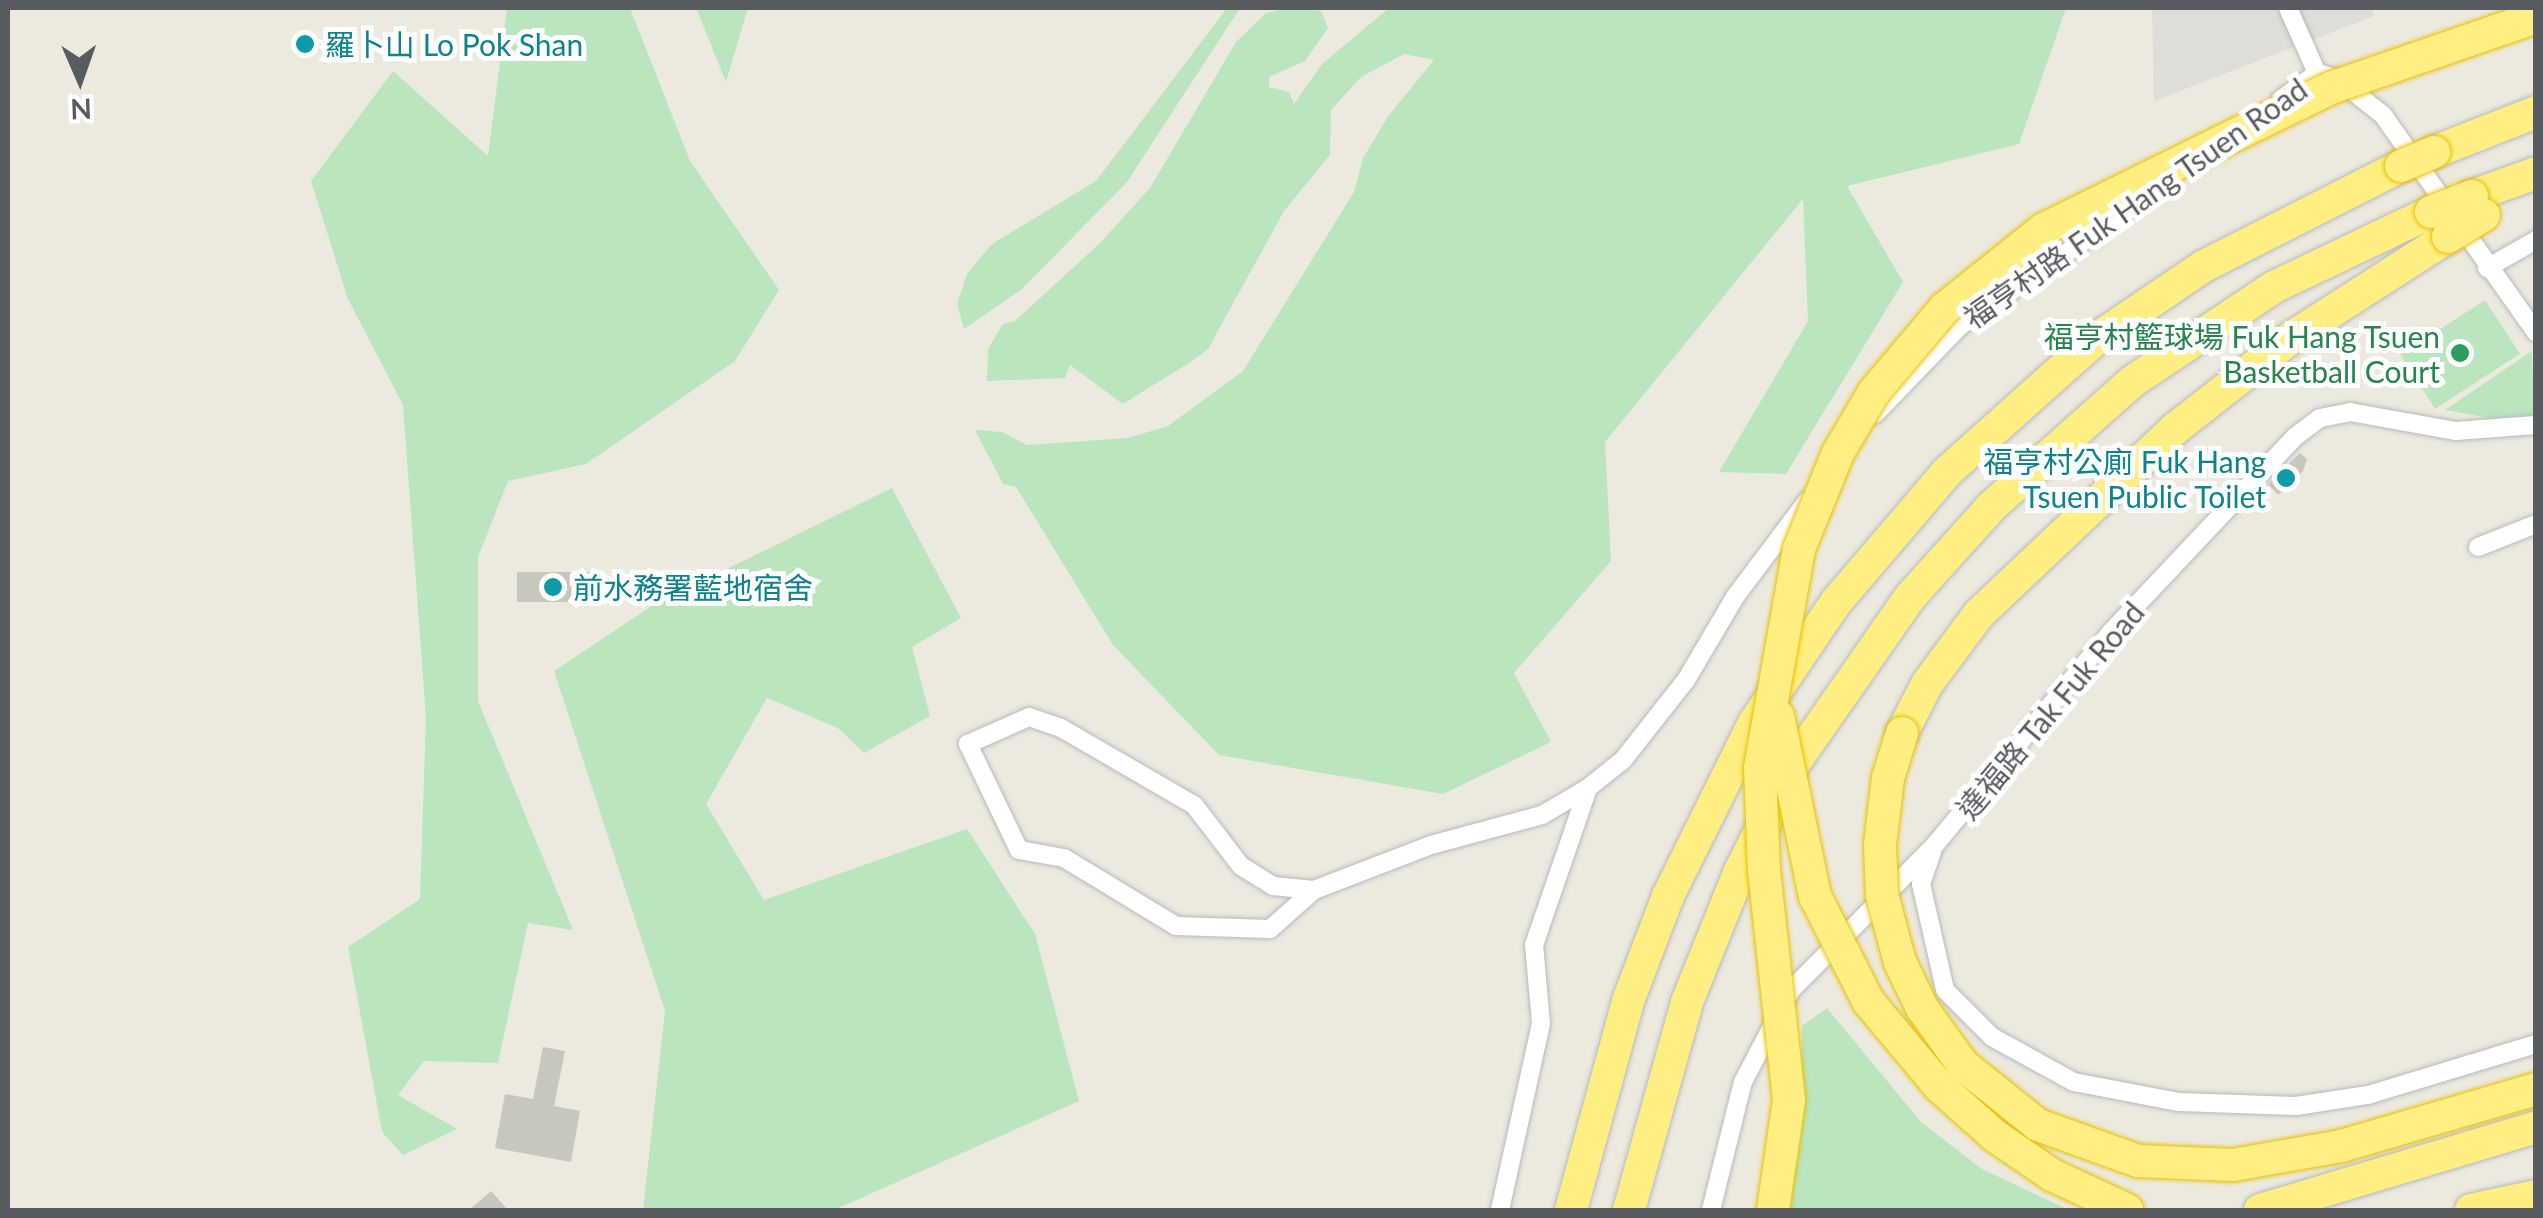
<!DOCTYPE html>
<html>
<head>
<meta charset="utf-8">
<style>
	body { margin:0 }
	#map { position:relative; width:2543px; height:1218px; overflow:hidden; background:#eceadf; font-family:Lato,"Noto Sans TC",sans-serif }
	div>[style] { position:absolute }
	.industrial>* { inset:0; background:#dfddd7 }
	.green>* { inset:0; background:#bae5bf; transform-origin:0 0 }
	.building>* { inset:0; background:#c8c7be; transform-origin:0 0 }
	.roads { filter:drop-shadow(0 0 2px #b7b9be) drop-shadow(0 0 2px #b7b9be) }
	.street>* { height:18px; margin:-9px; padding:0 9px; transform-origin:9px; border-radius:9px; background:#fff }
	.highway>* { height:32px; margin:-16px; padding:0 16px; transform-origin:16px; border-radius:16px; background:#ffef82 }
	.bridges { filter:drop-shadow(0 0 2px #eabf00) drop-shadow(0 0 2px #eabf00) }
	.highway-bridge>* { height:32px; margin:-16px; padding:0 16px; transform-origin:16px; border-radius:16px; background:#ffef82 }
	.dots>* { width:28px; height:28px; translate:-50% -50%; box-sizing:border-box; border:5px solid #fff; border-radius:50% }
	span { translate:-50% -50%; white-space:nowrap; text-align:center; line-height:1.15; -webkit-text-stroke:10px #fff; paint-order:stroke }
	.culture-label { font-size:30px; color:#0d838f }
	.left { translate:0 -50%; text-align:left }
	.right { translate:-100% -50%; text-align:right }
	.street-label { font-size:30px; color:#585b60 }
	.leisure-label { font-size:30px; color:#27864d }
	.frame { position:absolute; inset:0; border:10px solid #585b60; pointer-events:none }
	.north { position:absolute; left:30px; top:30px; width:100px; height:100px; -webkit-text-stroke:8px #fff; paint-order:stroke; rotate:178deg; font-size:28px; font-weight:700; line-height:40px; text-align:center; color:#585b60 }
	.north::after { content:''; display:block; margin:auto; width:35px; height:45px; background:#585b60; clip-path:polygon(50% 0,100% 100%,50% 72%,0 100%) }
</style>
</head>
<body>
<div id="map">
	<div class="industrial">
		<div style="clip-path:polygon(2152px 8px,2372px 8px,2374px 16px,2154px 101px)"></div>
	</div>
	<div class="green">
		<div style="clip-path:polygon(507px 8px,630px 8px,690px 161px,779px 290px,735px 361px,586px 464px,508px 481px,478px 557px,478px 701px,573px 930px,528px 923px,498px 1063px,424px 1061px,398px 1095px,457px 1129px,403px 1155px,382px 1132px,348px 947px,420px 899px,426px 718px,403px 405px,348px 299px,311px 181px,393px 71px,488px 156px)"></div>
		<div style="clip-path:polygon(696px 8px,748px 8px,726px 82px)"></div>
		<div style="clip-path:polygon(1227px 8px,1240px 8px,1127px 182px,1022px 289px,964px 329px,957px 304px,967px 274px,992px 244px,1096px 181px)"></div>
		<div style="clip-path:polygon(1290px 8px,1321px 11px,1328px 28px,1305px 61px,1269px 77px,1269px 87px,1289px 92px,1294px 104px,1322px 64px,1389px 8px,2066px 8px,2019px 144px,1847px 186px,1903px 282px,1786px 474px,1719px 472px,1808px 321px,1803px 199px,1605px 442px,1611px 561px,1514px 673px,1551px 742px,1443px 794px,1219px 755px,1113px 645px,1016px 487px,1003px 484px,975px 430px,1002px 432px,1027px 445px,1128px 438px,1168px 426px,1243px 371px,1354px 192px,1363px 158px,1389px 115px,1434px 60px,1404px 54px,1361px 77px,1331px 110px,1330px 155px,1284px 211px,1208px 349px,1192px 361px,1123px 404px,1070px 365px,1065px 378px,987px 381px,988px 349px,1003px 324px,1015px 321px,1100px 243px,1150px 188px,1236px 42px,1266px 13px)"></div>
		<div style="left:2485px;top:300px;width:64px;height:101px;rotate:57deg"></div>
		<div style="clip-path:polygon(2532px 351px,2534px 416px,2490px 418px,2445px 410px)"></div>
		<div style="clip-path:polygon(892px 488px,961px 618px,912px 647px,930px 716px,864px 753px,838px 728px,767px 698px,706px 804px,764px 900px,967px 829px,1035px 934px,1079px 1101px,834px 1210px,643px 1210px,665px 1011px,554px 671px,653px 605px)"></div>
		<div style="clip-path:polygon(1827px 1008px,1921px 1122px,1982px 1169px,2069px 1210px,1786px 1210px,1801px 1137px,1802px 1026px)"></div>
	</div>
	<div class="building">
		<div style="clip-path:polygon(2300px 453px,2307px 459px,2303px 471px,2278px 495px,2268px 484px)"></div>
		<div style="left:517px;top:572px;width:73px;height:30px"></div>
		<div style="clip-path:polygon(543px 1047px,565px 1051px,554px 1106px,580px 1111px,571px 1162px,495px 1148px,505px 1094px,533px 1099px)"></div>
		<div style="clip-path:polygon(491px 1191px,508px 1210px,469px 1210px)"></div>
	</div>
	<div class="roads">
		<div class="street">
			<div style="left:2288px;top:8px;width:71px;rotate:66deg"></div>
			<div style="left:2280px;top:100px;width:46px;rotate:-36.1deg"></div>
			<div style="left:2317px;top:73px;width:20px;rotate:15deg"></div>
			<div style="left:2336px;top:78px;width:60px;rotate:38.2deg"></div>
			<div style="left:2383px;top:115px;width:266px;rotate:54.9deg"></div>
			<div style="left:2487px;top:268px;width:56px;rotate:-29.7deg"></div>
			<div style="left:1875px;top:414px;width:122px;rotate:-46deg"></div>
			<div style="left:1960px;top:326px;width:256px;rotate:-34.5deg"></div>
			<div style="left:2478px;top:547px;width:62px;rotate:-21.6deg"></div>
			<div style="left:1932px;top:852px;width:34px;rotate:109deg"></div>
			<div style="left:1921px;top:884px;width:109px;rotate:77.2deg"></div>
			<div style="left:1945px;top:990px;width:66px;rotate:45deg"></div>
			<div style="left:1992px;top:1037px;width:94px;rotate:28.8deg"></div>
			<div style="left:2074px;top:1082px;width:107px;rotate:10.8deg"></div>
			<div style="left:2179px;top:1102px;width:117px;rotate:2deg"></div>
			<div style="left:2296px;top:1106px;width:73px;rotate:-8.7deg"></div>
			<div style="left:2368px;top:1095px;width:176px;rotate:-16.9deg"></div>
			<div style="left:1314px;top:890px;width:59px;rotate:138.4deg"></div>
			<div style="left:1270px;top:929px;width:94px;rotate:-178.2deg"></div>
			<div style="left:1176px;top:926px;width:131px;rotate:-148.7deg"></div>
			<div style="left:1064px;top:858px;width:46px;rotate:-169.9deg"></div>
			<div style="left:1019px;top:850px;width:118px;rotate:-115.7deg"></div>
			<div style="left:968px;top:744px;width:67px;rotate:-23.9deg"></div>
			<div style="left:1029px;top:717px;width:34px;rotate:19deg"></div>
			<div style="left:1061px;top:728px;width:154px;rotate:30.1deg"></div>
			<div style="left:1194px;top:805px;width:77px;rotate:52.4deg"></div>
			<div style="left:1241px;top:866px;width:38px;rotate:32deg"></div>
			<div style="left:1273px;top:886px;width:41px;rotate:5.6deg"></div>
			<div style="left:1314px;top:890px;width:125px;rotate:-21deg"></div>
			<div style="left:1431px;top:845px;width:115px;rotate:-15.1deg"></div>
			<div style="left:1542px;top:815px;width:53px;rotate:-30.4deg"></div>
			<div style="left:1588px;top:788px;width:45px;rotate:-38.7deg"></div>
			<div style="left:1623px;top:760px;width:102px;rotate:-51.8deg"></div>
			<div style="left:1686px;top:680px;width:96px;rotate:-59.4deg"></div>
			<div style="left:1735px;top:597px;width:120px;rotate:-53.1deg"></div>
			<div style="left:1500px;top:1210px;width:191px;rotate:-77.6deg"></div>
			<div style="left:1541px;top:1023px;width:78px;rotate:-95.1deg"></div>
			<div style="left:1534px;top:945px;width:166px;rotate:-71deg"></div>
			<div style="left:1711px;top:1210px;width:132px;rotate:-76deg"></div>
			<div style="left:1743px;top:1082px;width:104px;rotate:-62.4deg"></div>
			<div style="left:1791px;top:990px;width:203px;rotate:-45.2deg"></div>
			<div style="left:1934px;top:846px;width:279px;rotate:-50.4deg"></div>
			<div style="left:2112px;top:631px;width:268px;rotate:-46.7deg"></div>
			<div style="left:2296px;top:436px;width:30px;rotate:-37deg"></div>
			<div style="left:2320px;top:418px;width:31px;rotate:-11deg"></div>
			<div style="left:2350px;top:412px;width:108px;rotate:10.2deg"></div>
			<div style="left:2456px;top:431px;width:80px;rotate:-4.3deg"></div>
		</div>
		<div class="highway">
			<div style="left:2434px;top:152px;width:110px;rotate:-21.4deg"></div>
			<div style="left:2472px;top:196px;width:68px;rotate:-19.8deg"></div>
			<div style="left:1902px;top:733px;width:55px;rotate:-63deg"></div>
			<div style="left:1927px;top:684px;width:87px;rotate:-53.4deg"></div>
			<div style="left:1979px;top:614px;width:271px;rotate:-43.4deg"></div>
			<div style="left:2176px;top:428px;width:147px;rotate:-38.1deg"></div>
			<div style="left:2292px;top:337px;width:185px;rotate:-32.7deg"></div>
			<div style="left:1571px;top:1210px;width:217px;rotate:-74.7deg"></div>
			<div style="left:1628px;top:1001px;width:112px;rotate:-69.1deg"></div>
			<div style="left:1668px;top:896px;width:193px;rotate:-63.6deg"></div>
			<div style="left:1754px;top:723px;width:148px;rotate:-55.8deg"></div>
			<div style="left:1837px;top:601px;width:170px;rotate:-49.5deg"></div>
			<div style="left:1947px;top:472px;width:200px;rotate:-41.8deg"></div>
			<div style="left:2096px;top:339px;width:130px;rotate:-34.1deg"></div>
			<div style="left:2204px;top:266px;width:221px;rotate:-26.9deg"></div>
			<div style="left:1629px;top:1210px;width:216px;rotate:-74.4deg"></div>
			<div style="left:1687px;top:1002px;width:139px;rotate:-68deg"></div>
			<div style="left:1739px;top:873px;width:124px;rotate:-63.2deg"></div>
			<div style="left:1795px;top:762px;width:203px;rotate:-55.1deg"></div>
			<div style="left:1911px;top:596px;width:120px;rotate:-48deg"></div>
			<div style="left:1991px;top:507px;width:190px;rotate:-41.6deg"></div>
			<div style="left:2133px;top:381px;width:169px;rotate:-33.7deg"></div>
			<div style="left:2274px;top:287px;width:174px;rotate:-25.5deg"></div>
			<div style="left:2260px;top:1210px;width:288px;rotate:-16.7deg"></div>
			<div style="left:2471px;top:1210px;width:66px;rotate:-12.2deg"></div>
		</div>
	</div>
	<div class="bridges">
		<div class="highway-bridge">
			<div style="left:2401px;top:166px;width:36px;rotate:-23deg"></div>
			<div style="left:2431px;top:212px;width:44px;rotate:-21.3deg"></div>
			<div style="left:2448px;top:237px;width:42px;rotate:-31.4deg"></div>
			<div style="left:1778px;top:716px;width:184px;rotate:78.4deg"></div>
			<div style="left:1815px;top:896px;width:118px;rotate:63.2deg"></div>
			<div style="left:1868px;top:1001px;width:111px;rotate:50.1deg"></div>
			<div style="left:1939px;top:1086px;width:75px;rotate:41.8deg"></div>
			<div style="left:1995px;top:1136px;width:69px;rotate:34.4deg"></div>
			<div style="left:2052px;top:1175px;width:83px;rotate:25deg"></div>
			<div style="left:1902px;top:733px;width:47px;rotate:107.3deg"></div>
			<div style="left:1888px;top:778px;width:67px;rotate:96.8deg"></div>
			<div style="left:1880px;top:845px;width:50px;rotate:87.7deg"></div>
			<div style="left:1882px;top:895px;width:69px;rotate:75deg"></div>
			<div style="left:1900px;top:962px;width:51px;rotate:64.4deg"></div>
			<div style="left:1922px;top:1008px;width:70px;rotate:54.3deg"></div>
			<div style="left:1963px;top:1065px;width:96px;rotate:38.7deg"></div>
			<div style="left:2038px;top:1125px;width:106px;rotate:19.8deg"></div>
			<div style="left:2138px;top:1161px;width:95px;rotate:2.4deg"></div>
			<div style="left:2233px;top:1165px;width:110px;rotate:-10deg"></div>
			<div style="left:2341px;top:1146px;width:203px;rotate:-16.3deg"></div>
			<div style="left:1773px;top:1210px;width:111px;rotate:-81.7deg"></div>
			<div style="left:1789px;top:1100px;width:230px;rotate:-96.2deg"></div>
			<div style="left:1764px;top:871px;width:103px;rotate:-92.2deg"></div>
			<div style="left:1760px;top:768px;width:222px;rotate:-79.9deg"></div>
			<div style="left:1799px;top:549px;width:104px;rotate:-67.9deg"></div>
			<div style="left:1838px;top:453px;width:71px;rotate:-59.5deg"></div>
			<div style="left:1874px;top:392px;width:110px;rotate:-49.8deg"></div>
			<div style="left:1945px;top:308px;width:127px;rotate:-38.6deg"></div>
			<div style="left:2044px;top:229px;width:320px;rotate:-26.2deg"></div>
			<div style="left:2331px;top:88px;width:217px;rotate:-19.1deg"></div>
		</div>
	</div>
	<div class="dots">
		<div style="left:305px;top:44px;background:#0f9aa8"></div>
		<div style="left:2460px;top:353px;background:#2e9e5b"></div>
		<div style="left:2286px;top:478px;background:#0f9aa8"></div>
		<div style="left:553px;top:587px;background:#0f9aa8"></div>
	</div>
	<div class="culture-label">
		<span class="left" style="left:325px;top:44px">羅卜山 Lo Pok Shan</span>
		<span class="right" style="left:2266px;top:478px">福亨村公廁 Fuk Hang<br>Tsuen Public Toilet</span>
		<span class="left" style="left:573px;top:587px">前水務署藍地宿舍</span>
	</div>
	<div class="street-label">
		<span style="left:2135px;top:203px;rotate:-35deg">福亨村路 Fuk Hang Tsuen Road</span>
		<span style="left:2050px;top:710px;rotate:-50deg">達福路 Tak Fuk Road</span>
	</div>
	<div class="leisure-label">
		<span class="right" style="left:2440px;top:353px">福亨村籃球場 Fuk Hang Tsuen<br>Basketball Court</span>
	</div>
	<div class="frame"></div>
	<div class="north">N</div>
</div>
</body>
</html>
